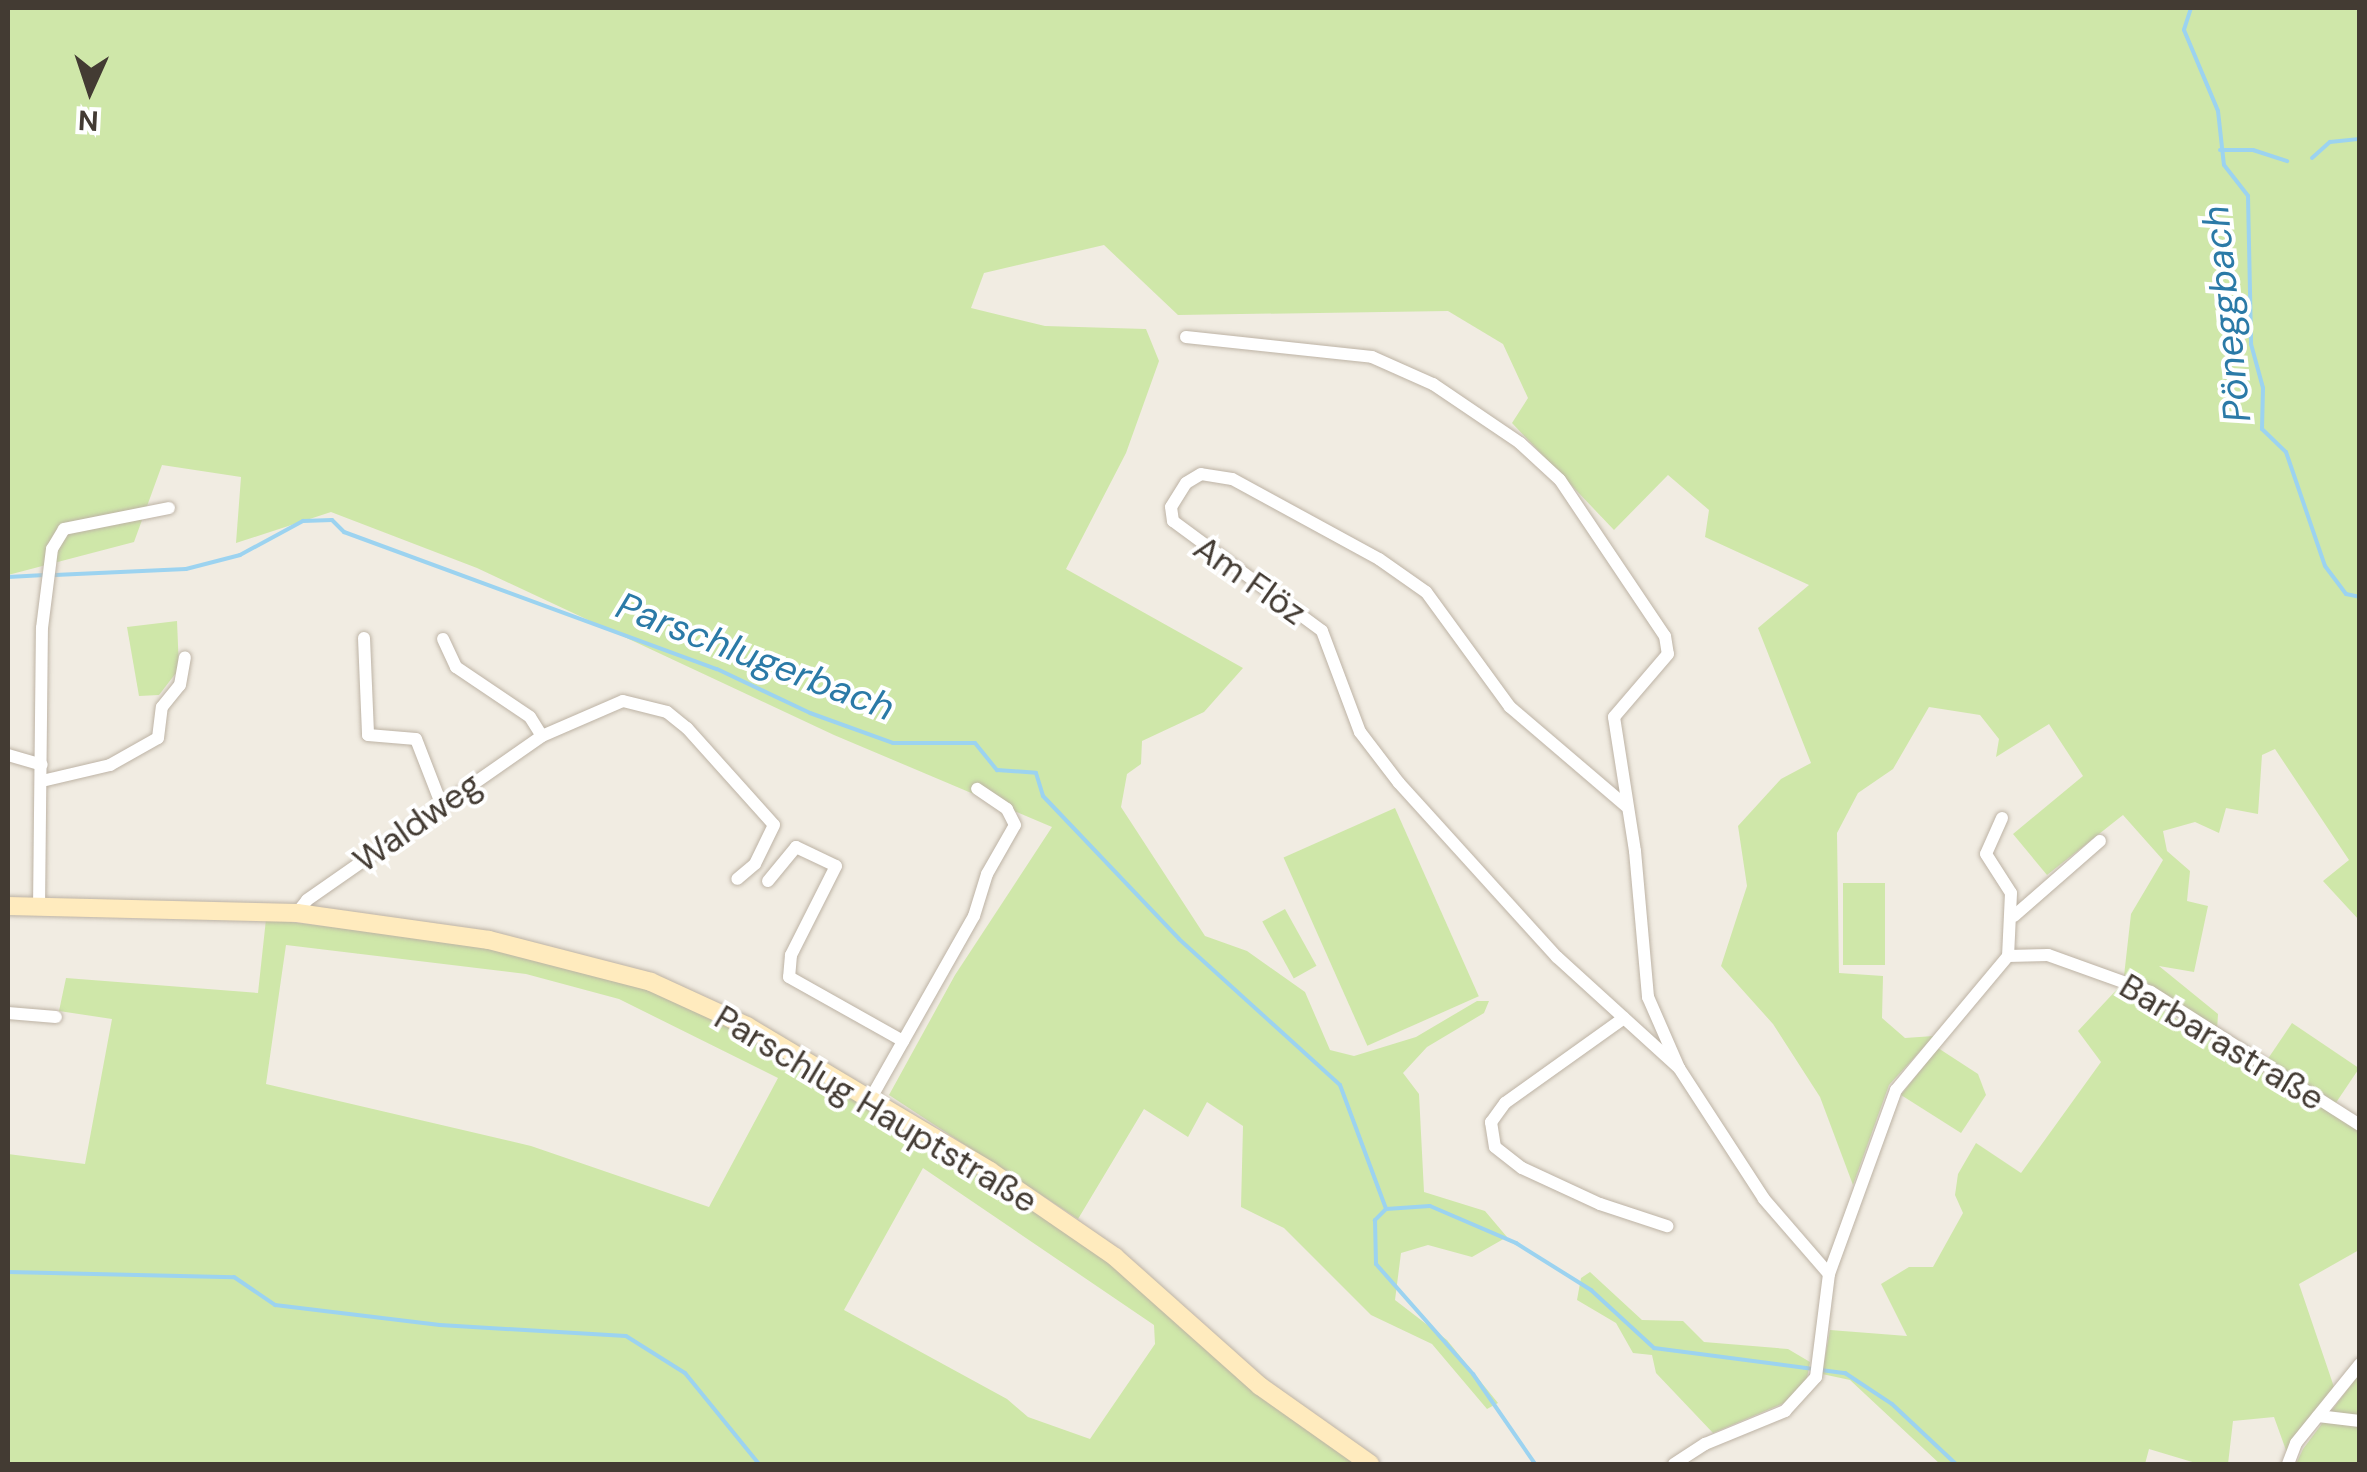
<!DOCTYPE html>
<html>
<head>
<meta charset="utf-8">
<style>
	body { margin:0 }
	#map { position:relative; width:2367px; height:1472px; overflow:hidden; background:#f1ece2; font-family:"DM Sans",sans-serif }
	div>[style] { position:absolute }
	.green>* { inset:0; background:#cfe7a9; transform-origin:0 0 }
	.stream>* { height:4px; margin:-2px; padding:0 2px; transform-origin:2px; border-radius:2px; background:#9cd3f0 }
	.roads { filter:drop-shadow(0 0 2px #bdb3a5) drop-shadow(0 0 2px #bdb3a5) }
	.minor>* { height:12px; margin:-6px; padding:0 6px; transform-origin:6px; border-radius:6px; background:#fff }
	.secondary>* { height:18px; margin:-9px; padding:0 9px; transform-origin:9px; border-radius:9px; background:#ffebbe }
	span { translate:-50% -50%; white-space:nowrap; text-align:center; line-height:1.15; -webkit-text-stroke:8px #fff; paint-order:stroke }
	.street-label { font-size:35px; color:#433b33 }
	.water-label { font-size:38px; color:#2b7aa7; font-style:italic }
	.frame { position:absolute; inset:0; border:10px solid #433b33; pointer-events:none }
	.north { position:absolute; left:40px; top:40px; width:100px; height:100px; -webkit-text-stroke:8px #fff; paint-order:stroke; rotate:183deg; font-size:28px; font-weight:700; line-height:40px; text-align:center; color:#433b33 }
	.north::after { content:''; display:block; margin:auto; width:35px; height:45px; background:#433b33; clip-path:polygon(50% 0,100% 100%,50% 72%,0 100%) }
</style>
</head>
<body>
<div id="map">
	<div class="green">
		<div style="clip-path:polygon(8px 8px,2359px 8px,2359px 920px,2323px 881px,2349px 860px,2275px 749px,2262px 755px,2258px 814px,2226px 808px,2219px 833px,2195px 822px,2163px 831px,2167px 851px,2190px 871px,2187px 901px,2208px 906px,2194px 972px,2159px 966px,2218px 1014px,2217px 1030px,2160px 991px,2124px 976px,2131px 914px,2163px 860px,2123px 815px,2047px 875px,2013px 834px,2083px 776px,2049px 724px,1996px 757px,1999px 739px,1980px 715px,1929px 707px,1893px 769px,1858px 793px,1837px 833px,1839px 973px,1883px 976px,1882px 1018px,1905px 1038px,1934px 1036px,1889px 1085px,1853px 1185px,1820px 1097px,1773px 1024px,1721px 966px,1747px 886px,1738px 826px,1781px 779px,1811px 763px,1758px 628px,1809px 585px,1705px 537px,1709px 510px,1668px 475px,1614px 530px,1512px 423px,1528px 398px,1503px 344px,1448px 311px,1178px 315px,1104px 245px,984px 273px,971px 308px,1045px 326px,1146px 329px,1159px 361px,1126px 453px,1066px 569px,1243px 668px,1204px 712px,1142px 741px,1141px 764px,1127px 774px,1121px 807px,1205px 936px,1247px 951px,1305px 992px,1330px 1050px,1354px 1056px,1416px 1037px,1477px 1001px,1489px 1001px,1484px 1013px,1427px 1047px,1403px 1073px,1419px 1094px,1424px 1192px,1485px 1211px,1507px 1237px,1472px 1257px,1428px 1245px,1401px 1253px,1395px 1300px,1447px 1340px,1498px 1403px,1487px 1409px,1432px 1344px,1371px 1315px,1284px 1228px,1241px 1207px,1243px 1126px,1207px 1102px,1188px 1137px,1144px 1109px,1078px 1219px,889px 1095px,955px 975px,1052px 827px,834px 735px,477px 568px,331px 512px,236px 543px,241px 477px,162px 465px,134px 542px,8px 575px)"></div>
		<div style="clip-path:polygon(177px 621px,179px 669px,159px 695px,139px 696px,127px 627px)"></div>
		<div style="left:1395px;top:808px;width:206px;height:122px;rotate:66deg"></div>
		<div style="left:1843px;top:883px;width:42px;height:82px"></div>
		<div style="left:1285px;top:909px;width:65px;height:26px;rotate:61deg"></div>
		<div style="clip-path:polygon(evenodd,266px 919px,495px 947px,635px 982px,699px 1010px,930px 1141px,1130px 1276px,1358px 1464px,8px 1464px,8px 1154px,85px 1164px,112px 1019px,59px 1011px,66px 978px,258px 993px,266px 919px,286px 945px,526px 974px,619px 999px,778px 1078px,709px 1207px,531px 1146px,266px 1084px,286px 945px,266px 919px,923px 1168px,1154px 1325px,1155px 1344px,1090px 1439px,1028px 1417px,1007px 1399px,844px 1310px,923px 1168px)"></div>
		<div style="clip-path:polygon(2121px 985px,2359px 1130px,2359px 1250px,2299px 1284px,2334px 1387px,2287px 1453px,2274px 1417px,2233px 1421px,2228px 1464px,2199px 1464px,2149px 1449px,2145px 1464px,1940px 1464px,1850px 1380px,1822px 1374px,1830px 1330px,1907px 1336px,1881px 1284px,1909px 1267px,1933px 1267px,1963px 1213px,1955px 1195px,1958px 1174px,1976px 1143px,2021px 1173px,2101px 1062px,2078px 1031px)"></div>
		<div style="left:2292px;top:1023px;width:81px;height:43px;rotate:34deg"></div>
		<div style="clip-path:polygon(1938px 1048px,1978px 1074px,1986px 1095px,1961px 1133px,1901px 1095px)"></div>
		<div style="clip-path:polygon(1590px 1272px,1642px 1320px,1683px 1321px,1704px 1342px,1788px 1349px,1810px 1362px,1807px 1378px,1791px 1400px,1713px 1433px,1656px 1373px,1652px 1355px,1633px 1353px,1616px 1323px,1577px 1300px,1581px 1278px)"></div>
		<div style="clip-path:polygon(2359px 1374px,2359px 1464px,2296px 1464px,2303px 1449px)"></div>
	</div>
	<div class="stream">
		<div style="left:2191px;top:8px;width:23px;rotate:108deg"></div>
		<div style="left:2184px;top:30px;width:88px;rotate:67.2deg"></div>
		<div style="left:2218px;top:111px;width:54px;rotate:83.7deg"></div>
		<div style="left:2224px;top:165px;width:39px;rotate:52deg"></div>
		<div style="left:2248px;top:196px;width:148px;rotate:88.8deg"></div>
		<div style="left:2251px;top:344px;width:46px;rotate:74.7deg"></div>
		<div style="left:2263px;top:388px;width:41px;rotate:91.4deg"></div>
		<div style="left:2262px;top:429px;width:33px;rotate:44deg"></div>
		<div style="left:2286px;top:452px;width:120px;rotate:71.1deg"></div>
		<div style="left:2325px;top:566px;width:35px;rotate:53deg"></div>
		<div style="left:2346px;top:594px;width:14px;rotate:12deg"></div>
		<div style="left:2220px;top:150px;width:33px"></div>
		<div style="left:2253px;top:150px;width:36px;rotate:18deg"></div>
		<div style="left:2312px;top:158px;width:24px;rotate:-42deg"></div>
		<div style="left:2330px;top:142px;width:30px;rotate:-6deg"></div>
		<div style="left:55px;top:575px;width:131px;rotate:-2.6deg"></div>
		<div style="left:186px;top:569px;width:56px;rotate:-14.5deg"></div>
		<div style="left:240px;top:555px;width:72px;rotate:-28.4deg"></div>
		<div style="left:303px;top:521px;width:29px;rotate:-2deg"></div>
		<div style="left:332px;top:520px;width:17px;rotate:45deg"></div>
		<div style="left:344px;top:532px;width:397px;rotate:20.2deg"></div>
		<div style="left:717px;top:669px;width:103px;rotate:25.3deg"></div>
		<div style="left:810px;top:713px;width:88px;rotate:19.9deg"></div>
		<div style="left:893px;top:743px;width:82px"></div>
		<div style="left:975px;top:743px;width:35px;rotate:51deg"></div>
		<div style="left:997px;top:770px;width:39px;rotate:4deg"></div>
		<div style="left:1036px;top:773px;width:24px;rotate:73deg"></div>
		<div style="left:1043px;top:796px;width:197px;rotate:46.4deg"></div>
		<div style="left:1179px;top:939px;width:217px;rotate:42.2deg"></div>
		<div style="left:1340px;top:1085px;width:132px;rotate:69.6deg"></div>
		<div style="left:1386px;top:1209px;width:16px;rotate:135deg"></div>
		<div style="left:1375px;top:1220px;width:44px;rotate:88.7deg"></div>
		<div style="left:1376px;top:1264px;width:147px;rotate:48.6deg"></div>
		<div style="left:1473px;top:1374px;width:109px;rotate:55.4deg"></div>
		<div style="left:8px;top:577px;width:37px;rotate:-3deg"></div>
		<div style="left:1386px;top:1209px;width:44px;rotate:-3.9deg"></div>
		<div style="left:1430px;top:1206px;width:94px;rotate:23.3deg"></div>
		<div style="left:1516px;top:1243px;width:89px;rotate:32.1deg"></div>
		<div style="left:1591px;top:1290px;width:86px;rotate:42.6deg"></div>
		<div style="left:1654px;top:1348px;width:193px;rotate:7.5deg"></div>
		<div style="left:1845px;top:1373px;width:56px;rotate:33.4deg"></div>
		<div style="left:1892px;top:1404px;width:88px;rotate:43.2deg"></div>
		<div style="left:8px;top:1272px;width:226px;rotate:1.3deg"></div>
		<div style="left:234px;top:1277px;width:50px;rotate:34.3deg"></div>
		<div style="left:275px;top:1305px;width:166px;rotate:6.9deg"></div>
		<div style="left:440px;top:1325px;width:186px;rotate:3.4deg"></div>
		<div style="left:626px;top:1336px;width:70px;rotate:32.1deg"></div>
		<div style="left:685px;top:1373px;width:117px;rotate:50.9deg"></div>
	</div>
	<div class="roads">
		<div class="minor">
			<div style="left:1186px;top:337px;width:187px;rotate:6.1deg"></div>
			<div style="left:1372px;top:357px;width:67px;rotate:23.9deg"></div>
			<div style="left:1433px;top:384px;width:105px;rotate:34.1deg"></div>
			<div style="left:1520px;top:443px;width:54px;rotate:42.8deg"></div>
			<div style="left:1560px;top:480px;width:188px;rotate:56.1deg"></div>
			<div style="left:1665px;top:636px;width:18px;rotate:81deg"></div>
			<div style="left:1668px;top:654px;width:83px;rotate:130.6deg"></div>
			<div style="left:1614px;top:717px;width:136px;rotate:81.1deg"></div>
			<div style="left:1635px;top:851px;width:147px;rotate:84.9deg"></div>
			<div style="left:1648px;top:997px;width:77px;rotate:66.4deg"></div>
			<div style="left:1679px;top:1068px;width:156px;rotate:57deg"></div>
			<div style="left:1764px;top:1199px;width:99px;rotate:49.1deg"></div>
			<div style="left:364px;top:638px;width:97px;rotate:87.6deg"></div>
			<div style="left:368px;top:735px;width:48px;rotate:4.8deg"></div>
			<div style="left:416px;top:739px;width:72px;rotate:68.8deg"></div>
			<div style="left:443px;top:639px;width:31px;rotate:65deg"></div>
			<div style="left:456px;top:667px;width:89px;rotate:34deg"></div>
			<div style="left:530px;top:717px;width:22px;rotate:58deg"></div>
			<div style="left:8px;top:755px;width:35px;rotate:16deg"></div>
			<div style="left:42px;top:781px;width:70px;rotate:-13.2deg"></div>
			<div style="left:110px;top:765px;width:55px;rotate:-29.4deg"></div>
			<div style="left:158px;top:738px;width:31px;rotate:-83deg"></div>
			<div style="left:162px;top:707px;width:28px;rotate:-51deg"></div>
			<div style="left:180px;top:685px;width:28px;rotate:-80deg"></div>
			<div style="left:1626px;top:806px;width:153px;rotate:-139.5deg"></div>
			<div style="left:1510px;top:707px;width:142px;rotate:-126.1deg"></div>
			<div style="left:1426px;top:592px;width:57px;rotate:-144.9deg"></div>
			<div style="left:1379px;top:559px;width:167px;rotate:-151.4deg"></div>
			<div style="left:1232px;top:479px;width:31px;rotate:-171deg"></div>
			<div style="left:1201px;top:474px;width:17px;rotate:149deg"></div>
			<div style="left:1186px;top:483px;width:28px;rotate:122deg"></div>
			<div style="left:1171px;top:507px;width:14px;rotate:82deg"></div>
			<div style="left:1173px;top:521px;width:185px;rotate:36.4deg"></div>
			<div style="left:1322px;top:631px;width:108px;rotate:69.4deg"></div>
			<div style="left:1360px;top:732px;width:64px;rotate:52.6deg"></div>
			<div style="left:1399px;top:783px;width:235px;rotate:47.8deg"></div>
			<div style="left:1557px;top:957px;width:165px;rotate:42.3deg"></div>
			<div style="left:2002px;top:818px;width:39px;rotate:114deg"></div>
			<div style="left:1986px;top:854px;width:46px;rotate:57.3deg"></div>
			<div style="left:2011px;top:893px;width:63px;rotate:92.7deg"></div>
			<div style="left:768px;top:881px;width:44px;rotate:-50.5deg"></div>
			<div style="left:796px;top:847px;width:44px;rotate:25.4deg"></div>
			<div style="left:836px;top:866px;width:100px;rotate:116.8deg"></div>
			<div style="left:791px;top:955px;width:22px;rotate:95deg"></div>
			<div style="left:789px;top:977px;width:131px;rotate:29.3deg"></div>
			<div style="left:39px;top:909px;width:281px;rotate:-89.4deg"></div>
			<div style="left:42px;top:628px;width:80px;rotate:-82.8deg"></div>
			<div style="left:52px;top:549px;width:23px;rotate:-59deg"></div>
			<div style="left:64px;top:529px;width:107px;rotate:-11.3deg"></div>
			<div style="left:297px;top:913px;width:16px;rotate:-52deg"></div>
			<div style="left:307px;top:900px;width:287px;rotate:-34.9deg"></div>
			<div style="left:542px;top:736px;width:88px;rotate:-23.4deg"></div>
			<div style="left:623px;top:701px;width:45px;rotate:14deg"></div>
			<div style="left:667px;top:712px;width:26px;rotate:39deg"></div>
			<div style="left:687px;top:728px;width:130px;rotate:48.1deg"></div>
			<div style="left:774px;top:825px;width:43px;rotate:116deg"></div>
			<div style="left:755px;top:864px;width:23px;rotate:140deg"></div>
			<div style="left:2014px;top:916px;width:114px;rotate:-41.1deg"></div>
			<div style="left:8px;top:1013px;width:48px;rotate:4.8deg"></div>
			<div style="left:1624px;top:1018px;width:146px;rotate:144.5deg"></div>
			<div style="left:1505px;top:1103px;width:24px;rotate:126deg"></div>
			<div style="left:1491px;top:1122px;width:25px;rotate:81deg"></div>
			<div style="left:1495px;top:1147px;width:34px;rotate:38deg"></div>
			<div style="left:1522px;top:1168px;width:86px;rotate:24.8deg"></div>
			<div style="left:1600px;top:1204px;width:71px;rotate:18.2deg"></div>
			<div style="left:871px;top:1098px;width:209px;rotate:-60.5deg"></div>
			<div style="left:974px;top:916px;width:44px;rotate:-72.8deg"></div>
			<div style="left:987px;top:874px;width:56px;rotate:-60.3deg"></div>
			<div style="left:1015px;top:825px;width:18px;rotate:-117deg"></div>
			<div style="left:1007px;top:809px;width:36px;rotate:-146deg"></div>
			<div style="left:2318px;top:1416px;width:42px;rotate:6.8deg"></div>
			<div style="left:1674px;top:1464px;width:37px;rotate:-33deg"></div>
			<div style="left:1705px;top:1444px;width:87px;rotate:-22.4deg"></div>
			<div style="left:1785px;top:1411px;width:46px;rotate:-47.6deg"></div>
			<div style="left:1816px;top:1377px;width:104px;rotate:-82.8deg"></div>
			<div style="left:1829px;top:1274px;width:196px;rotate:-70deg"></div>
			<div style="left:1896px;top:1090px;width:175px;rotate:-50.1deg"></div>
			<div style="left:2008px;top:956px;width:40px;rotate:-1.4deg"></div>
			<div style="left:2048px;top:955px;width:109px;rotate:19.8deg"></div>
			<div style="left:2151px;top:992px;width:248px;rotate:32.5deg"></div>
			<div style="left:2288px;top:1464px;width:22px;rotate:-69deg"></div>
			<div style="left:2296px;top:1443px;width:102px;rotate:-51deg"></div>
		</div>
		<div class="secondary">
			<div style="left:8px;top:906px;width:289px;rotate:1.4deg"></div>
			<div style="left:297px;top:913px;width:194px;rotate:8deg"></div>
			<div style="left:489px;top:940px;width:167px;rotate:14.5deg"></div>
			<div style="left:651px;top:982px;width:106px;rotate:24.6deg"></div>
			<div style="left:747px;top:1026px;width:283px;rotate:30.8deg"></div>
			<div style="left:990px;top:1171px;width:152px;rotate:34.5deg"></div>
			<div style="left:1115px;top:1257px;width:194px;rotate:41.7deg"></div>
			<div style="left:1260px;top:1386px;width:135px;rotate:35.3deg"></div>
		</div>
	</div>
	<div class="street-label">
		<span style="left:1250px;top:580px;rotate:35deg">Am Flöz</span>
		<span style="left:417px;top:822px;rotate:-35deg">Waldweg</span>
		<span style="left:2222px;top:1042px;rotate:31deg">Barbarastraße</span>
		<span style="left:876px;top:1109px;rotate:31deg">Parschlug Hauptstraße</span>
	</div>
	<div class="water-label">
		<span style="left:2227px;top:314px;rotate:-96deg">Pöneggbach</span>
		<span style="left:755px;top:657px;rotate:21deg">Parschlugerbach</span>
	</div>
	<div class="frame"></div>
	<div class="north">N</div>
</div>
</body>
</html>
